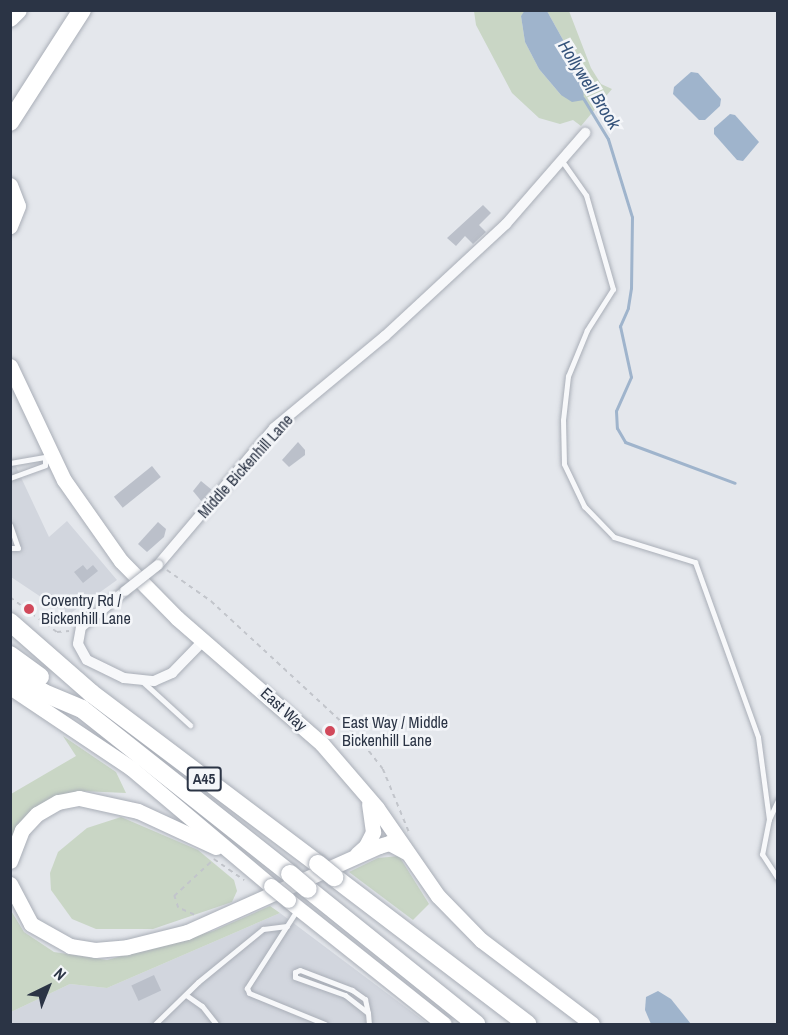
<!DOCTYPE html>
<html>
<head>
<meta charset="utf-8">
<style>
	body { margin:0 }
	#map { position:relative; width:788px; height:1035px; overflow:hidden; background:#e4e7ec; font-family:"Archivo Narrow",sans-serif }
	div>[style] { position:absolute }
	.built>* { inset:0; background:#d2d6de }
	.green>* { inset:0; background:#c9d6c5 }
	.water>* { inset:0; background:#9fb4cc }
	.stream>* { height:3px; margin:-1.5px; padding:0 1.5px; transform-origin:1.5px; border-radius:1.5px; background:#9fb4cc }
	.building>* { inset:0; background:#bbc0ca; transform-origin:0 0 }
	.path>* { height:1.5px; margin-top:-0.75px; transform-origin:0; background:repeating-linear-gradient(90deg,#c2c5cb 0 4.5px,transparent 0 9px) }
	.roads { filter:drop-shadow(0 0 2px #a9aeb7) drop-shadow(0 0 2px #a9aeb7) }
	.lane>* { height:5px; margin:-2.5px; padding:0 2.5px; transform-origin:2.5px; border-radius:2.5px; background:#f7f8fa }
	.street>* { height:10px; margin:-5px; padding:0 5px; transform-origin:5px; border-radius:5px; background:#f7f8fa }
	.secondary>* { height:15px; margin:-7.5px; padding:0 7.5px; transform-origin:7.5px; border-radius:7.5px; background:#fff }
	.highway>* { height:18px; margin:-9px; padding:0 9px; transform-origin:9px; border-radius:9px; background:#fff }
	.bridges { filter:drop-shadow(0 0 2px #a9aeb7) drop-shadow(0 0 2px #a9aeb7) }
	.street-bridge>* { height:10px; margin:-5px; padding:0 5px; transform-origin:5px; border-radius:5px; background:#f7f8fa }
	.secondary-bridge>* { height:15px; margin:-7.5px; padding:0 7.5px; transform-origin:7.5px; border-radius:7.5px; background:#fff }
	.highway-bridge>* { height:18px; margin:-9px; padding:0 9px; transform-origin:9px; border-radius:9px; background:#fff }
	.dots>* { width:16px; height:16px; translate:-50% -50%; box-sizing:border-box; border:3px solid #f4f6f9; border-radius:50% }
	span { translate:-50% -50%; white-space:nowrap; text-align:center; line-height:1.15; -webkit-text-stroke:5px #f4f6f9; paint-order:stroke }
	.shield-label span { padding:2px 4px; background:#f4f6f9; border:2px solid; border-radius:4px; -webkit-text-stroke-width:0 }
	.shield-label { font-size:15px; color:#2b3445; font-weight:700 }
	.street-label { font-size:16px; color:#2b3445 }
	.poi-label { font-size:16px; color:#2b3445 }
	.left { translate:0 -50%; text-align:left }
	.water-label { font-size:18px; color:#34527a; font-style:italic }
	.frame { position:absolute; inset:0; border:12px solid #2b3445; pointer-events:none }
	.north { position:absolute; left:18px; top:957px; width:60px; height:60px; -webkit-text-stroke:4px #f4f6f9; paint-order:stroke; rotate:43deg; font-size:16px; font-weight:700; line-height:24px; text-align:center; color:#2b3445 }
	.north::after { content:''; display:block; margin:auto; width:21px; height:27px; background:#2b3445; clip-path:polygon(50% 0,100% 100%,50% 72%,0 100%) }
</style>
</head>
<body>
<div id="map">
	<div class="built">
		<div style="clip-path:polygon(10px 454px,49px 537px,67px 521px,117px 580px,68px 615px,11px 577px)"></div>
		<div style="clip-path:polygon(280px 913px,428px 1024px,11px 1024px,11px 1012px,70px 984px,107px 988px)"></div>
	</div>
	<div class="green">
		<div style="clip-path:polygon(474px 11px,525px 11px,521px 16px,525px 42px,539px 69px,561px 95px,582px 96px,582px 74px,547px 11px,569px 11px,591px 68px,601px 84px,612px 89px,581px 126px,573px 120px,560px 124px,539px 118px,512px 93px,476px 25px)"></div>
		<div style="clip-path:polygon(63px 736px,116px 772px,126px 793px,81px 791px,20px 822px,11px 838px,11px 794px,76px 756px)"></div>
		<div style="clip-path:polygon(121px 817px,198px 850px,234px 880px,237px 891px,232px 902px,153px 929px,96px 929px,72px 919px,51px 890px,50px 873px,58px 852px,87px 828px)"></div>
		<div style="clip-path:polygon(399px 856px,429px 904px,413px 920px,349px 872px,378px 858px)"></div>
		<div style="clip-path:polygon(270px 906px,280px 913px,107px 988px,70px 984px,11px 1012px,10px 909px,24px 932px,54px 952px,107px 960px,213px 931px)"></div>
	</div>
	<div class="water">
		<div style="clip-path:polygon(525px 10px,547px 11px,582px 74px,584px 100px,572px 102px,561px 95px,539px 69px,525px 42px,521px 16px)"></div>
		<div style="clip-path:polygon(691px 72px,698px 73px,721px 99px,720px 106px,705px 120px,699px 120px,673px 94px,674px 87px)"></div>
		<div style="clip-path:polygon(730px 114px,735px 115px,759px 142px,743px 161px,737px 160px,714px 134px,714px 128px)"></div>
		<div style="clip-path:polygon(658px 991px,671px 999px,691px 1024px,651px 1024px,645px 1010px,646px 997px)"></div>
	</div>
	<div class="stream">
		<div style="left:583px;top:98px;width:48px;rotate:58.6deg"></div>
		<div style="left:608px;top:139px;width:82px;rotate:72.9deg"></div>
		<div style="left:632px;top:217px;width:71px;rotate:90.8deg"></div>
		<div style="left:631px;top:288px;width:20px;rotate:99deg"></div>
		<div style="left:628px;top:308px;width:20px;rotate:114deg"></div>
		<div style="left:620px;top:326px;width:52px;rotate:77.8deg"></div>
		<div style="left:631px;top:377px;width:37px;rotate:114deg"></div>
		<div style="left:616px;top:411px;width:17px;rotate:87deg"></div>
		<div style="left:617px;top:428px;width:16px;rotate:60deg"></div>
		<div style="left:625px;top:442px;width:117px;rotate:20.4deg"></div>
	</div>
	<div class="building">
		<div style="clip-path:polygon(483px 205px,491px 213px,479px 225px,486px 232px,473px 244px,465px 236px,456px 246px,447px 238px)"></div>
		<div style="clip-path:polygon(298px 442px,305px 450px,305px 455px,289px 467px,282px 460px)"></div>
		<div style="left:152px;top:466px;width:14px;height:49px;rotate:51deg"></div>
		<div style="clip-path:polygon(201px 481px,212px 490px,202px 502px,193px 491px)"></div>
		<div style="clip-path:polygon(158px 522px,166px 529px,164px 537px,147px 552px,138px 544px)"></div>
		<div style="clip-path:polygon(83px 565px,87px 570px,93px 565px,98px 571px,83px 583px,74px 572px)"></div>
		<div style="left:154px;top:975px;width:17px;height:25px;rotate:65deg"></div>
	</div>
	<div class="path">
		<div style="left:167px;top:570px;width:54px;rotate:35.2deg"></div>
		<div style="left:211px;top:601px;width:200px;rotate:42.8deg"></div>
		<div style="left:358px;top:737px;width:41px;rotate:52deg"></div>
		<div style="left:383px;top:769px;width:68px;rotate:67.6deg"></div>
		<div style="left:10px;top:597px;width:59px;rotate:36.7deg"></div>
		<div style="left:57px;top:632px;width:12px;rotate:-5deg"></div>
		<div style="left:214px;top:859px;width:37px;rotate:35deg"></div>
		<div style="left:194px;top:915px;width:17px;rotate:-156deg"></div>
		<div style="left:178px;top:908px;width:13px;rotate:-108deg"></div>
		<div style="left:174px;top:896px;width:54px;rotate:-42.8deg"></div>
	</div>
	<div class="roads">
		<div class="lane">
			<div style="left:562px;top:161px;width:42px;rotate:54.8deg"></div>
			<div style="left:586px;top:195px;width:98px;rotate:74deg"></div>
			<div style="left:613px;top:289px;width:49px;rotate:122.4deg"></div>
			<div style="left:587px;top:330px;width:50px;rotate:112.4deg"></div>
			<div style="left:568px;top:376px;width:44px;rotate:96.5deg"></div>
			<div style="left:563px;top:420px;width:44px;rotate:88.7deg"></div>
			<div style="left:564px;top:464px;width:47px;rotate:64.5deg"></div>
			<div style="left:584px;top:506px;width:43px;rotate:45.9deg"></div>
			<div style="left:614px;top:537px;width:85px;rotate:17.2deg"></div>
			<div style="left:695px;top:562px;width:186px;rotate:70.2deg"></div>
			<div style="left:758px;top:737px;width:83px;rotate:82.4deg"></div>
			<div style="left:10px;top:463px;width:41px;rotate:-9.9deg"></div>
			<div style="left:10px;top:478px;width:37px;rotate:-20deg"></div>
			<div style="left:45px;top:465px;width:6px;rotate:-90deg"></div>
			<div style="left:10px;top:525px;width:24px;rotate:71deg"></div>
			<div style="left:18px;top:548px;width:8px;rotate:180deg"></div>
			<div style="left:143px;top:682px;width:64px;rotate:42.5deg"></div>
			<div style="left:778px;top:800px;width:21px;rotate:115deg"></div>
			<div style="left:769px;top:819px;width:36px;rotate:101deg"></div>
			<div style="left:762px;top:854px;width:30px;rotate:57deg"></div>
			<div style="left:297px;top:910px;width:93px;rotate:122.7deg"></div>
			<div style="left:247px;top:988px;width:5px;rotate:68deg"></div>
			<div style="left:249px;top:993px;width:82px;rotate:22.2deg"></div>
			<div style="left:186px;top:995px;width:19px;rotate:35deg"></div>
			<div style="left:202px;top:1006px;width:23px;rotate:52deg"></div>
			<div style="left:368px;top:1013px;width:29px;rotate:-142deg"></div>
			<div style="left:345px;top:995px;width:53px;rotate:-160.2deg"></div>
			<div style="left:295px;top:977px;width:5px;rotate:-90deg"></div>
			<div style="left:295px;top:972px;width:5px;rotate:-22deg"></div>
			<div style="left:300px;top:970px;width:56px;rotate:21deg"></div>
			<div style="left:352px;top:990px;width:16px;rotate:35deg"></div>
			<div style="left:365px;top:999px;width:14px;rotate:78deg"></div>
			<div style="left:368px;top:1013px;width:11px;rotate:85deg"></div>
			<div style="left:155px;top:1024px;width:60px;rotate:-44.3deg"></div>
			<div style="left:198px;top:982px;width:84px;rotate:-39.2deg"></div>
			<div style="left:263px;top:929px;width:24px;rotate:-7deg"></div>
		</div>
		<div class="street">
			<div style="left:158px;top:565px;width:180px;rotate:-49.7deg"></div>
			<div style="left:274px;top:428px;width:144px;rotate:-39.7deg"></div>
			<div style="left:385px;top:336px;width:165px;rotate:-42.8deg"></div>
			<div style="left:506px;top:224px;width:121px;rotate:-49deg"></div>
			<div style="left:125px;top:591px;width:57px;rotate:140.7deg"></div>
			<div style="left:81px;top:627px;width:17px;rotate:100deg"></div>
			<div style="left:78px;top:644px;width:18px;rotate:61deg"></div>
			<div style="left:87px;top:660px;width:41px;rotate:25.9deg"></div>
			<div style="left:124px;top:678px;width:30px;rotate:6deg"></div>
			<div style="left:154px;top:681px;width:20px;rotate:-24deg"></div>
			<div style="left:172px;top:673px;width:46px;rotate:-45.9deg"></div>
		</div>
		<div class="secondary">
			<div style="left:10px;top:185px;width:22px;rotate:69deg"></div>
			<div style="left:18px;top:206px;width:22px;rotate:112deg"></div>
			<div style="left:10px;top:366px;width:126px;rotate:64.7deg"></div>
			<div style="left:64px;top:480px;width:99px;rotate:54.9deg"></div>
			<div style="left:121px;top:561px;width:80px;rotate:45.5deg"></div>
			<div style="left:177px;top:618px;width:192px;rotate:41deg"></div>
			<div style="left:322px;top:744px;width:84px;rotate:49.3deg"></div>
			<div style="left:377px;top:808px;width:107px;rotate:55.3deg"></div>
			<div style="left:438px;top:896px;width:62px;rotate:45.7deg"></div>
			<div style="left:481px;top:940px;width:139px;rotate:37.1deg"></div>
			<div style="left:10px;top:687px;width:146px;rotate:33.8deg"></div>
			<div style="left:131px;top:768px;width:183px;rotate:40.1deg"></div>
			<div style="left:357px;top:854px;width:12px;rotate:-42deg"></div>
			<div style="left:366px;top:846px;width:16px;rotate:-63deg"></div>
			<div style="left:373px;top:832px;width:28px;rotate:-98deg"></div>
			<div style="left:10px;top:861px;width:33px;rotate:-69deg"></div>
			<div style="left:22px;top:830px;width:22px;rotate:-47deg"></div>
			<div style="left:37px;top:814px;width:24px;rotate:-30deg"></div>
			<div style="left:58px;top:802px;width:21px;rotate:-11deg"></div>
			<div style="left:79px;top:798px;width:60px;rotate:12.4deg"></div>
			<div style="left:138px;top:811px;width:86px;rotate:24.8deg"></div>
			<div style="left:10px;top:884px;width:45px;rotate:62.3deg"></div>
			<div style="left:31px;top:924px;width:45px;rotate:29.4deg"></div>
			<div style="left:70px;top:946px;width:25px;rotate:9deg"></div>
			<div style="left:95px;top:950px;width:32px;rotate:-5deg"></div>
			<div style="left:127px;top:947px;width:62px;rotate:-14deg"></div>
			<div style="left:187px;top:932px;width:210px;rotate:-24.1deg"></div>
			<div style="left:379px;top:846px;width:10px;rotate:-17deg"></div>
			<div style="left:389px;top:843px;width:19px;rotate:28deg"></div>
			<div style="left:288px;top:900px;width:199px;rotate:38.5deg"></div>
		</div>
		<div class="highway">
			<div style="left:10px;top:18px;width:11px;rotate:-45deg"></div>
			<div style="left:10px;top:122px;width:133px;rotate:-57.3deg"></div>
			<div style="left:10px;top:622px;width:108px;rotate:41.2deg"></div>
			<div style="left:91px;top:693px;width:284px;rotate:37deg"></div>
			<div style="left:10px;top:655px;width:37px;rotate:36deg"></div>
			<div style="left:10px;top:671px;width:40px;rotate:32.9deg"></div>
			<div style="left:44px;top:693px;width:41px;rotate:22.8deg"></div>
			<div style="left:82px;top:709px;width:265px;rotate:38.4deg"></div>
			<div style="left:334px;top:877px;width:243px;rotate:37.3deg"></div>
			<div style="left:308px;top:889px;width:216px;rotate:38.8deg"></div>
		</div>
	</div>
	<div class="bridges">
		<div class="street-bridge">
			<div style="left:125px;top:591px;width:42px;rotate:-38.2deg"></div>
		</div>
		<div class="secondary-bridge">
			<div style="left:271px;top:886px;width:22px;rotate:39deg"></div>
		</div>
		<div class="highway-bridge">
			<div style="left:318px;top:864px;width:21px;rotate:39deg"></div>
			<div style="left:290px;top:874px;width:23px;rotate:40deg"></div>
		</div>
	</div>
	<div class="dots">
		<div style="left:29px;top:609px;background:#d1495b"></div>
		<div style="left:330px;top:731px;background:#d1495b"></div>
	</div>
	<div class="shield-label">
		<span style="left:204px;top:779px">A45</span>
	</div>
	<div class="street-label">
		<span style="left:245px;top:466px;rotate:-48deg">Middle Bickenhill Lane</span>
		<span style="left:284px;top:709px;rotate:42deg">East Way</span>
	</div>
	<div class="poi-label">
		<span class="left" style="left:41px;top:609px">Coventry Rd /<br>Bickenhill Lane</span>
		<span class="left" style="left:342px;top:731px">East Way / Middle<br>Bickenhill Lane</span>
	</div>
	<div class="water-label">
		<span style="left:589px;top:85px;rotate:58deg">Hollywell Brook</span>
	</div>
	<div class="frame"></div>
	<div class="north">N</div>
</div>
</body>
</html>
